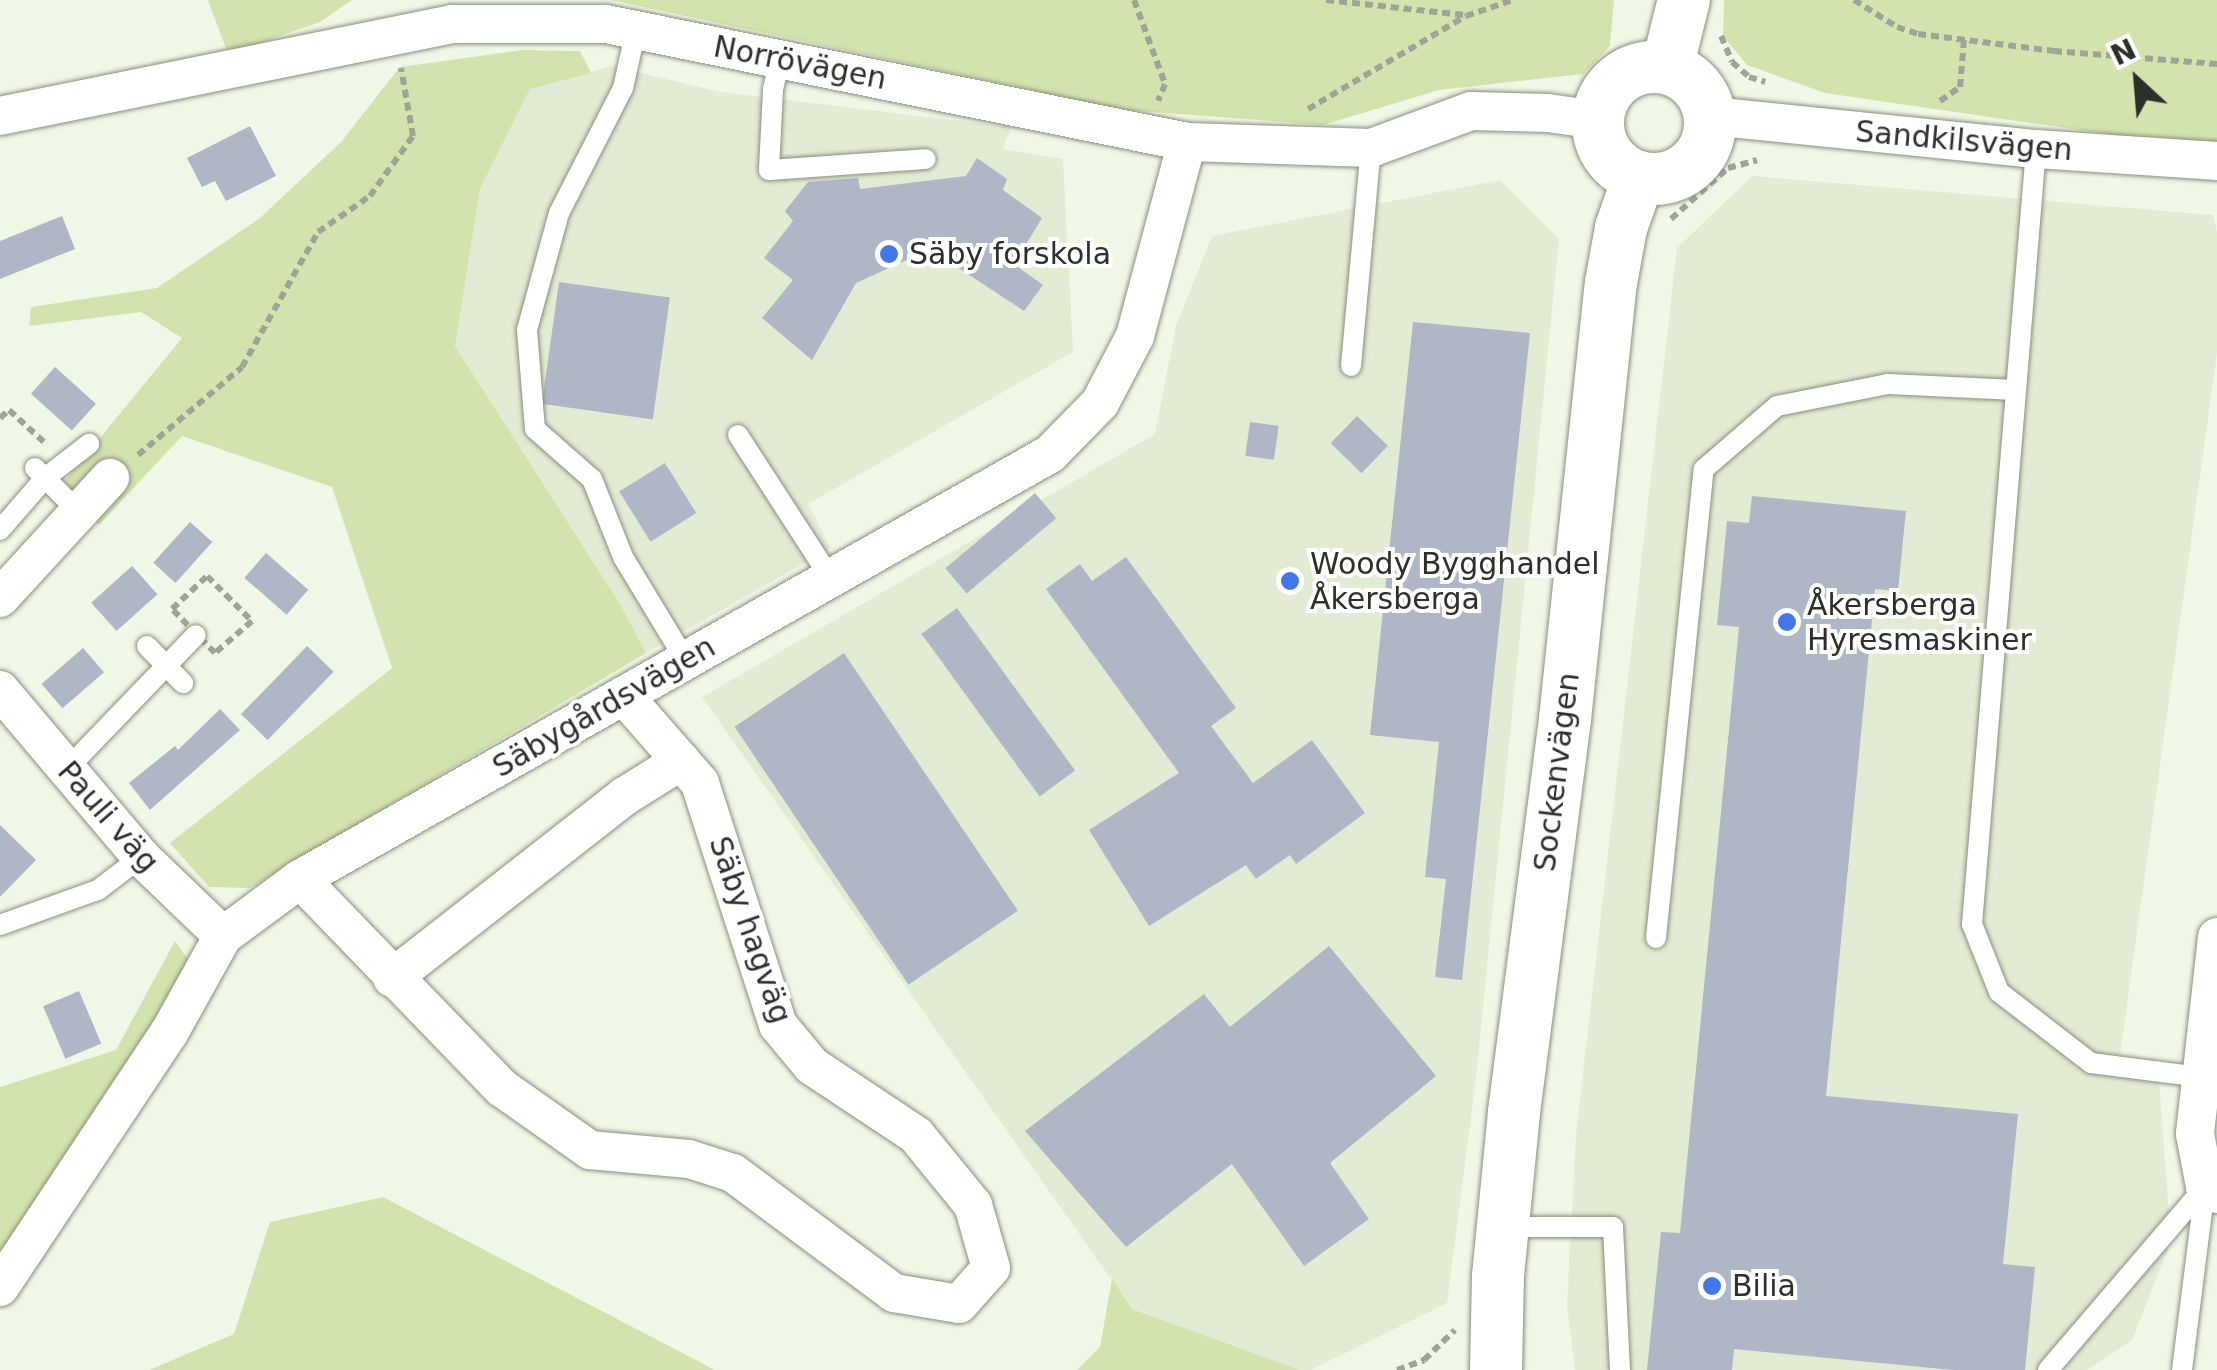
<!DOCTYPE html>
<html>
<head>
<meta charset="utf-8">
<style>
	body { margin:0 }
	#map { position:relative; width:2217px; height:1370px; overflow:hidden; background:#f1f7e6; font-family:"DejaVu Sans",sans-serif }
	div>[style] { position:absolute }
	.built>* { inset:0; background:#e3ebd4 }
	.green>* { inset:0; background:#d2e3ae }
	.building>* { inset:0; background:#afb7c7; transform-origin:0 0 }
	.path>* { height:6px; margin-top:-3px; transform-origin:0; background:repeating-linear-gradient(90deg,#9fa497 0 8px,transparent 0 13px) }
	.roads { filter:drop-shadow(0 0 2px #898e7e) drop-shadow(0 0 2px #898e7e) }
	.lane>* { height:20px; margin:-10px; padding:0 10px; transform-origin:10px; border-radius:10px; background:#fff }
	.street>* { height:38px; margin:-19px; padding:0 19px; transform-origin:19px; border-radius:19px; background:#fff }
	.secondary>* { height:52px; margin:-26px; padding:0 26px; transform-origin:26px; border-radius:26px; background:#fff }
	.secondary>.ring { margin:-26px; padding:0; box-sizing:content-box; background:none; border:52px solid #fff; border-radius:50% }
	.dots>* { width:28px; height:28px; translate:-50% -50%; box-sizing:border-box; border:5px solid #fff; border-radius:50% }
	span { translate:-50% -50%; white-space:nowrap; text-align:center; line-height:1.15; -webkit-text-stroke:8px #fff; paint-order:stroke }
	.street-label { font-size:30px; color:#2d3029 }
	.poi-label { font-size:30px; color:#2d3029 }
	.left { translate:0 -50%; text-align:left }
	.north { position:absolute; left:2087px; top:30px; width:100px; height:100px; -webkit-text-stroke:8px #fff; paint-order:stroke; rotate:334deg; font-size:28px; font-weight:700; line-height:40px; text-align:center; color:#2d3029 }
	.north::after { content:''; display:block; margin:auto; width:35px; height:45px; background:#2d3029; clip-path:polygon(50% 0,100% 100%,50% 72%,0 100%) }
</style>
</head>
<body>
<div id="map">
	<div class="built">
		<div style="clip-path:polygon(612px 66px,720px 92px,1011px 127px,1003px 149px,1063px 159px,1073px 352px,808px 504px,831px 548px,646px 653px,620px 604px,455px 346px,480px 189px,530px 89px)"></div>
		<div style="clip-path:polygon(1752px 176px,2213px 215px,2217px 232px,2217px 353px,2120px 1055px,2158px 1068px,2171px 1241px,2132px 1340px,2087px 1370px,1575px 1370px,1567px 1305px,1576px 1135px,1677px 248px)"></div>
		<div style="clip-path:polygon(1500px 180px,1559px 239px,1476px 1078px,1447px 1303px,1311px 1370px,1300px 1370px,1132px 1309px,702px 697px,1155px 434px,1176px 326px,1212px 236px)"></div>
	</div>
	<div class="green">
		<div style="clip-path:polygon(208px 0,352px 0,320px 22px,228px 54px)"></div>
		<div style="clip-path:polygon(611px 0,1614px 0,1610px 46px,1583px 74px,1439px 90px,1323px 125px,1126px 110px)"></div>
		<div style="clip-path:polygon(1724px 0,2217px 0,2217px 150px,1825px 93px,1747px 65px,1723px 36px)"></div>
		<div style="clip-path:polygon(522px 50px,580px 51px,591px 73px,530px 89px,480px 189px,455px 346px,620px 604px,646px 653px,250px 888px,209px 887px,170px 843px,392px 668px,332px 487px,182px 436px,99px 525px,63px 483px,182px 338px,141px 312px,29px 326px,31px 307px,157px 288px,260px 218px,341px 142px,400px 67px)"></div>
		<div style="clip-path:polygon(175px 941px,193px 966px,0 1259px,0 1087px,116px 1050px)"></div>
		<div style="clip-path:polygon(383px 1197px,715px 1370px,149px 1370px,234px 1334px,270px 1222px)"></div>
		<div style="clip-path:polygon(1112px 1279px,1132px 1309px,1300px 1370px,1077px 1370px,1100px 1347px)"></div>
	</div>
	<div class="building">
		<div style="clip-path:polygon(250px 126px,276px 176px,226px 201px,215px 181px,202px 187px,187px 158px)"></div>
		<div style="clip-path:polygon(977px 158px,1007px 179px,1003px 190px,1042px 218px,1014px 264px,1043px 285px,1024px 311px,951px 263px,913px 257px,856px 283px,812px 360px,762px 318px,793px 280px,764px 258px,793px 221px,785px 211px,808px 182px,858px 178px,860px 189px,966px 176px)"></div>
		<div style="clip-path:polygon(62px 216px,75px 249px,0 279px,0 241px)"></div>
		<div style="left:559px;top:282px;width:112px;height:123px;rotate:8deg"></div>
		<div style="clip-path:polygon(1413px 322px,1530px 333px,1462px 980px,1435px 977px,1446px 879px,1425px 877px,1439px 742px,1370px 735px)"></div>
		<div style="left:55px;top:367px;width:55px;height:36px;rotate:42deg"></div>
		<div style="left:1357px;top:416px;width:43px;height:38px;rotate:44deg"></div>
		<div style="left:1250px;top:422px;width:29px;height:34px;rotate:8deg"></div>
		<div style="left:665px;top:463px;width:59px;height:54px;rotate:58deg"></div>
		<div style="left:1035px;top:493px;width:33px;height:117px;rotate:50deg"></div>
		<div style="clip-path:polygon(1752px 496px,1906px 511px,1898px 591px,1875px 589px,1826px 1096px,2018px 1114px,2003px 1264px,2035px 1267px,2025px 1370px,1953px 1370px,1734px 1349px,1732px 1370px,1647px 1370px,1661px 1232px,1680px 1233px,1739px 627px,1717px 625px,1727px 521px,1749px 523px)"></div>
		<div style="left:190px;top:522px;width:30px;height:55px;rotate:42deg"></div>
		<div style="left:266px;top:553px;width:56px;height:33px;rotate:41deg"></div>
		<div style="clip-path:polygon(1126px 557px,1236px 708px,1211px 726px,1253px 783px,1312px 740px,1365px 813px,1296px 864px,1290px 855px,1256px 879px,1246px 865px,1149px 926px,1089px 830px,1179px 773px,1046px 589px,1080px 564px,1092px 581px)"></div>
		<div style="left:132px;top:566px;width:38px;height:55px;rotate:48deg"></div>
		<div style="left:957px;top:608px;width:201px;height:44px;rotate:54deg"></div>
		<div style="left:307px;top:646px;width:37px;height:95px;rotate:44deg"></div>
		<div style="left:83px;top:648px;width:32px;height:55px;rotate:49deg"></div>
		<div style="left:844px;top:653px;width:311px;height:132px;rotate:56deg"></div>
		<div style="clip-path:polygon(220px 709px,240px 730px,150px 810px,129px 783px,175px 746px,178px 750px)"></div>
		<div style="clip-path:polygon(0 825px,36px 860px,0 897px)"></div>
		<div style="clip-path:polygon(1329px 946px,1436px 1076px,1330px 1163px,1369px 1219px,1304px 1266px,1232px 1164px,1126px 1247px,1025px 1131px,1204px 994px,1230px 1027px)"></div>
		<div style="left:79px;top:991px;width:57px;height:39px;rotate:67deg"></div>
	</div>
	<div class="path">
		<div style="left:1134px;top:0;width:90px;rotate:69.7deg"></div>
		<div style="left:1165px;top:84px;width:18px;rotate:112deg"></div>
		<div style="left:1326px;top:0;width:139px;rotate:6.2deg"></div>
		<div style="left:1854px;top:0;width:51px;rotate:32.1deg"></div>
		<div style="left:1897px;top:27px;width:22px;rotate:18deg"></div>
		<div style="left:1918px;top:34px;width:137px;rotate:7.1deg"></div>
		<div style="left:2054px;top:51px;width:164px;rotate:4.6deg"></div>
		<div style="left:1721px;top:36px;width:28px;rotate:67deg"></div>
		<div style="left:1732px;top:62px;width:23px;rotate:41deg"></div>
		<div style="left:1749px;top:77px;width:17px;rotate:17deg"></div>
		<div style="left:1940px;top:101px;width:24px;rotate:-35deg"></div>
		<div style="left:1960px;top:87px;width:48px;rotate:-85.2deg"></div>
		<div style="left:1308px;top:109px;width:183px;rotate:-30.5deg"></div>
		<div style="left:1466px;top:16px;width:50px;rotate:-18.8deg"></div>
		<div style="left:1671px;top:219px;width:76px;rotate:-41.8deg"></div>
		<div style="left:1728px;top:168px;width:30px;rotate:-15deg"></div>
		<div style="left:0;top:418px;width:12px;rotate:-42deg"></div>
		<div style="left:9px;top:410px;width:47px;rotate:42.4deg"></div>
		<div style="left:138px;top:455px;width:136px;rotate:-40.2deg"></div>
		<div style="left:242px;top:367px;width:155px;rotate:-60.6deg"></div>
		<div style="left:318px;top:232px;width:63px;rotate:-34.7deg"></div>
		<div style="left:370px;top:196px;width:74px;rotate:-54.4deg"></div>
		<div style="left:413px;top:136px;width:69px;rotate:-100deg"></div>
		<div style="left:207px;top:576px;width:64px;rotate:45deg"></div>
		<div style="left:252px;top:621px;width:49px;rotate:139.1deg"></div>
		<div style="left:215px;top:653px;width:62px;rotate:-134.3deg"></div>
		<div style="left:172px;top:609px;width:48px;rotate:-43.3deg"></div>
		<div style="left:1397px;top:1370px;width:29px;rotate:-20deg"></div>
		<div style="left:1424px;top:1360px;width:43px;rotate:-44.1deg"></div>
	</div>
	<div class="roads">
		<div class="lane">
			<div style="left:636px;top:30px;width:59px;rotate:102.6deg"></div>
			<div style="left:623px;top:88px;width:140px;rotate:117.1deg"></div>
			<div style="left:559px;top:213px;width:121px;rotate:105.3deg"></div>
			<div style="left:527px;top:330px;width:99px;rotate:85.4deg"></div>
			<div style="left:535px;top:429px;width:76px;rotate:41.3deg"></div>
			<div style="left:592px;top:479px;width:84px;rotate:68.3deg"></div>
			<div style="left:623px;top:557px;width:122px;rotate:58.8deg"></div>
			<div style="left:780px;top:59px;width:32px;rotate:103deg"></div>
			<div style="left:773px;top:90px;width:80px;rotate:92.9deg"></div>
			<div style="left:769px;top:170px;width:157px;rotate:-4deg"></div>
			<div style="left:2036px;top:149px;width:778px;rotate:94.72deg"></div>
			<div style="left:1972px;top:924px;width:73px;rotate:68.3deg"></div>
			<div style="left:1999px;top:992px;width:116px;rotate:37.7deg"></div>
			<div style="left:2091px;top:1063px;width:111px;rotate:7.3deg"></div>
			<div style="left:1351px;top:366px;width:219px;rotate:-84.8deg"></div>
			<div style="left:738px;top:435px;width:171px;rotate:57.1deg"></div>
			<div style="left:35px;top:468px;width:62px;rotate:45deg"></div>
			<div style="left:0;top:530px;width:69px;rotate:-49.1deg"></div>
			<div style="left:45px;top:478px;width:56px;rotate:-37.7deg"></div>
			<div style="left:147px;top:646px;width:52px;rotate:45.8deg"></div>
			<div style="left:66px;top:770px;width:187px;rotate:-46.1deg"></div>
			<div style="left:0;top:925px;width:104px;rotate:-19.7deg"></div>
			<div style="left:98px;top:890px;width:54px;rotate:-37.5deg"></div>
			<div style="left:1656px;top:938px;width:471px;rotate:-84.2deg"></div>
			<div style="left:1704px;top:469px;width:96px;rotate:-40.8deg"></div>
			<div style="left:1777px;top:406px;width:113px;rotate:-11.2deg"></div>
			<div style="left:1888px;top:384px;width:128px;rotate:2.7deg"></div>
			<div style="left:1504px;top:1227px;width:109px"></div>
			<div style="left:1613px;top:1227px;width:143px;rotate:87.2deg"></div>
			<div style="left:2048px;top:1370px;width:241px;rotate:-49.4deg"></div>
			<div style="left:2182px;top:1370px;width:183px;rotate:-82.8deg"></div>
		</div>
		<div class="street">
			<div style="left:0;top:116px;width:461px;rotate:-11.5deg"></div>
			<div style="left:452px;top:24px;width:154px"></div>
			<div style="left:606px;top:24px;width:593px;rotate:11.48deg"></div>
			<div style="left:1187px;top:142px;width:184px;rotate:1.9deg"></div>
			<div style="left:1371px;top:148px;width:107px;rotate:-20.3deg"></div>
			<div style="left:1471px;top:111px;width:77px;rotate:1.5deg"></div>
			<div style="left:1548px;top:113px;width:50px;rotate:8deg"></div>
			<div style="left:1711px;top:116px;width:327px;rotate:5.8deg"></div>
			<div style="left:2036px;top:149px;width:181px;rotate:3.8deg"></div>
			<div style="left:0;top:598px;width:163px;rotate:-47.5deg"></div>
			<div style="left:0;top:690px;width:219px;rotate:49.8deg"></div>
			<div style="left:141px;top:857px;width:114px;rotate:43.9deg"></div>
			<div style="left:300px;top:879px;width:291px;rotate:46deg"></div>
			<div style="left:502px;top:1088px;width:108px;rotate:35.2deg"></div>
			<div style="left:590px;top:1150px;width:99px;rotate:5.2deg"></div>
			<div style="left:689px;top:1159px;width:46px;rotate:17.7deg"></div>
			<div style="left:733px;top:1173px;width:201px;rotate:36.7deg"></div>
			<div style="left:894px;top:1293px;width:66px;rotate:9.6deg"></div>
			<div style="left:959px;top:1304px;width:48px;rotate:-48.4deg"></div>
			<div style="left:991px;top:1268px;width:66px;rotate:-105.9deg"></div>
			<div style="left:973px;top:1205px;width:90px;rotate:-129.2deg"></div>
			<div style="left:916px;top:1135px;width:125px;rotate:-146.4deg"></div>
			<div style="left:812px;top:1066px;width:53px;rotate:-129.7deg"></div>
			<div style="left:778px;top:1025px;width:254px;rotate:-107.9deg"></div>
			<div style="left:700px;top:783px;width:116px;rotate:-131.1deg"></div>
			<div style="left:2217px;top:937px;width:198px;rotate:96.4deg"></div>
			<div style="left:2195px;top:1134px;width:54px;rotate:79.3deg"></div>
			<div style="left:2205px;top:1187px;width:14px;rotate:30deg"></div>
			<div style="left:392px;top:978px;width:296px;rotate:-38deg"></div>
			<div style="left:625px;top:796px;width:66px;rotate:-32deg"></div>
			<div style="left:0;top:1287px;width:305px;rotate:-56.4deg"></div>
			<div style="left:169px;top:1033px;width:111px;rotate:-60.9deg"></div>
			<div style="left:223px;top:936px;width:96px;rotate:-36.5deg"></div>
			<div style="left:300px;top:879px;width:862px;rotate:-29.54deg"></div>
			<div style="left:1050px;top:454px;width:71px;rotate:-45.6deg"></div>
			<div style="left:1100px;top:403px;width:76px;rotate:-62.4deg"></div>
			<div style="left:1135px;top:336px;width:201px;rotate:-75deg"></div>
		</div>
		<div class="secondary">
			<div class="ring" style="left:1598px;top:67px;width:60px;height:60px"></div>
			<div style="left:1667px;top:68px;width:70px;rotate:-76deg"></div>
			<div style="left:1496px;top:1370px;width:94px;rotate:-88.8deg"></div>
			<div style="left:1498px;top:1276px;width:165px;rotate:-84.4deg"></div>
			<div style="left:1514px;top:1112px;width:396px;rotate:-82.6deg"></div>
			<div style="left:1565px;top:719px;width:438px;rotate:-84deg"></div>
			<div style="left:1611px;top:283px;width:56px;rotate:-79.7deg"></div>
			<div style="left:1621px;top:228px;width:54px;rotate:-70.6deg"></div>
		</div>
	</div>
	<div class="dots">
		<div style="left:889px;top:254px;background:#4177e8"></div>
		<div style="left:1290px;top:581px;background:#4177e8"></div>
		<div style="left:1787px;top:622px;background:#4177e8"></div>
		<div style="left:1712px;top:1286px;background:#4177e8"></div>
	</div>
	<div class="street-label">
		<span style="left:800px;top:63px;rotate:11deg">Norrövägen</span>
		<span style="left:1964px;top:141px;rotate:5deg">Sandkilsvägen</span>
		<span style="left:604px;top:707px;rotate:-30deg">Säbygårdsvägen</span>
		<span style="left:1557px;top:772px;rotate:-83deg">Sockenvägen</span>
		<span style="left:108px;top:817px;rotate:49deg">Pauli väg</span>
		<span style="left:750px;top:930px;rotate:71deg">Säby hagväg</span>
	</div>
	<div class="poi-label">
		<span class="left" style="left:909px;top:254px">Säby forskola</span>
		<span class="left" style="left:1310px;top:581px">Woody Bygghandel<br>Åkersberga</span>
		<span class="left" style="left:1807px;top:622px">Åkersberga<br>Hyresmaskiner</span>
		<span class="left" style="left:1732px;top:1286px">Bilia</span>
	</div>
	<div class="north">N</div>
</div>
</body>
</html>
